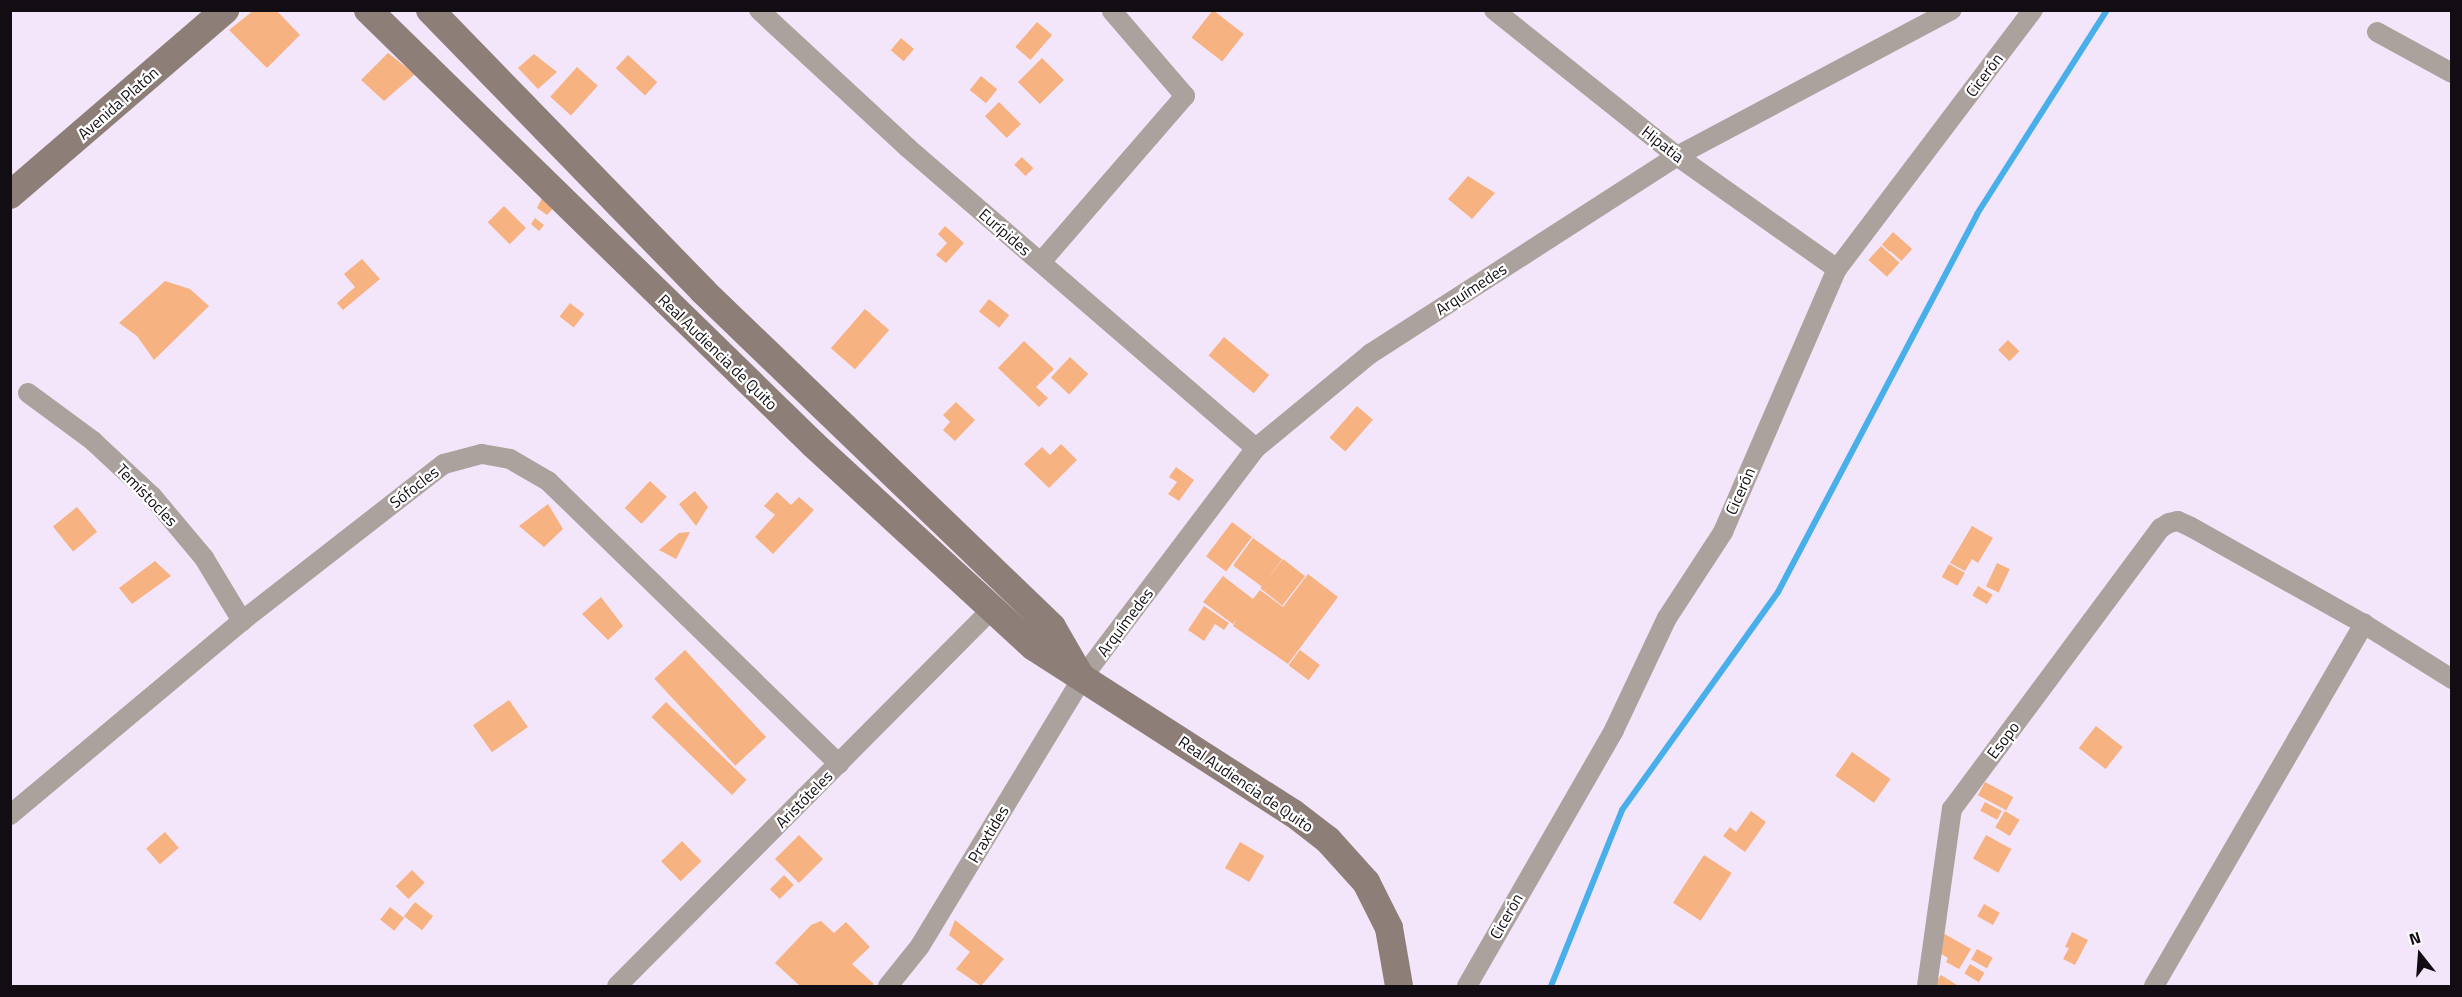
<!DOCTYPE html>
<html>
<head>
<meta charset="utf-8">
<style>
	body { margin:0 }
	#map { position:relative; width:2462px; height:997px; overflow:hidden; background:#f3e6fb; font-family:"Titillium Web",sans-serif }
	div>[style] { position:absolute }
	.stream>* { height:6px; margin:-3px; padding:0 3px; transform-origin:3px; border-radius:3px; background:#48afeb }
	.building>* { inset:0; background:#f7b281; transform-origin:0 0 }
	.street>* { height:20px; margin:-10px; padding:0 10px; transform-origin:10px; border-radius:10px; background:#aca29d }
	.secondary>* { height:28px; margin:-14px; padding:0 14px; transform-origin:14px; border-radius:14px; background:#8d7e77 }
	span { translate:-50% -50%; white-space:nowrap; text-align:center; line-height:1.15; -webkit-text-stroke:4.5px #fff; paint-order:stroke }
	.street-label { font-size:16px; color:#110d13 }
	.frame { position:absolute; inset:0; border:12px solid #110d13; pointer-events:none }
	.north { position:absolute; left:2390px; top:925px; width:60px; height:60px; -webkit-text-stroke:4px #fff; paint-order:stroke; rotate:343deg; font-size:16px; font-weight:700; line-height:24px; text-align:center; color:#110d13 }
	.north::after { content:''; display:block; margin:auto; width:21px; height:27px; background:#110d13; clip-path:polygon(50% 0,100% 100%,50% 72%,0 100%) }
</style>
</head>
<body>
<div id="map">
	<div class="stream">
		<div style="left:1551px;top:986px;width:190px;rotate:-68deg"></div>
		<div style="left:1622px;top:810px;width:268px;rotate:-54.4deg"></div>
		<div style="left:1778px;top:592px;width:427px;rotate:-62.2deg"></div>
		<div style="left:1977px;top:214px;width:242px;rotate:-57.5deg"></div>
	</div>
	<div class="building">
		<div style="clip-path:polygon(254px 10px,276px 10px,300px 35px,267px 68px,229px 30px)"></div>
		<div style="left:1213px;top:10px;width:39px;height:35px;rotate:38deg"></div>
		<div style="left:1037px;top:22px;width:20px;height:33px;rotate:41deg"></div>
		<div style="left:901px;top:38px;width:17px;height:16px;rotate:40deg"></div>
		<div style="clip-path:polygon(388px 53px,415px 74px,384px 101px,361px 80px)"></div>
		<div style="clip-path:polygon(534px 54px,557px 72px,538px 89px,518px 68px)"></div>
		<div style="left:628px;top:55px;width:40px;height:18px;rotate:43deg"></div>
		<div style="left:1042px;top:58px;width:31px;height:34px;rotate:45deg"></div>
		<div style="left:577px;top:67px;width:28px;height:40px;rotate:42deg"></div>
		<div style="left:981px;top:76px;width:21px;height:18px;rotate:39deg"></div>
		<div style="left:999px;top:102px;width:31px;height:20px;rotate:45deg"></div>
		<div style="left:1022px;top:157px;width:16px;height:11px;rotate:45deg"></div>
		<div style="clip-path:polygon(1468px 176px,1495px 193px,1472px 219px,1448px 199px)"></div>
		<div style="clip-path:polygon(543px 196px,556px 205px,547px 215px,537px 208px)"></div>
		<div style="left:504px;top:206px;width:31px;height:23px;rotate:45deg"></div>
		<div style="clip-path:polygon(535px 218px,544px 225px,539px 231px,531px 224px)"></div>
		<div style="clip-path:polygon(945px 226px,964px 243px,946px 263px,936px 255px,947px 243px,938px 234px)"></div>
		<div style="left:1893px;top:232px;width:11px;height:17px;rotate:41deg"></div>
		<div style="left:1901px;top:239px;width:15px;height:16px;rotate:42deg"></div>
		<div style="left:1881px;top:246px;width:25px;height:19px;rotate:42deg"></div>
		<div style="clip-path:polygon(362px 259px,380px 279px,343px 310px,337px 303px,355px 287px,344px 274px)"></div>
		<div style="clip-path:polygon(165px 281px,190px 289px,209px 306px,154px 360px,137px 336px,119px 323px)"></div>
		<div style="left:989px;top:299px;width:26px;height:16px;rotate:39deg"></div>
		<div style="left:570px;top:303px;width:18px;height:17px;rotate:38deg"></div>
		<div style="left:865px;top:309px;width:32px;height:52px;rotate:41deg"></div>
		<div style="left:1224px;top:337px;width:59px;height:24px;rotate:40deg"></div>
		<div style="left:2008px;top:340px;width:16px;height:14px;rotate:45deg"></div>
		<div style="clip-path:polygon(1024px 341px,1054px 369px,1036px 387px,1048px 398px,1039px 407px,998px 368px)"></div>
		<div style="left:1070px;top:357px;width:25px;height:28px;rotate:43deg"></div>
		<div style="clip-path:polygon(956px 402px,975px 420px,955px 441px,943px 430px,950px 422px,943px 415px)"></div>
		<div style="left:1357px;top:406px;width:21px;height:42px;rotate:41deg"></div>
		<div style="clip-path:polygon(1061px 444px,1077px 460px,1049px 488px,1024px 464px,1042px 447px,1050px 455px)"></div>
		<div style="clip-path:polygon(1176px 467px,1194px 480px,1179px 501px,1168px 494px,1177px 482px,1169px 477px)"></div>
		<div style="left:650px;top:481px;width:23px;height:37px;rotate:43deg"></div>
		<div style="clip-path:polygon(695px 491px,708px 507px,696px 526px,679px 504px)"></div>
		<div style="clip-path:polygon(777px 492px,791px 505px,799px 497px,814px 510px,773px 554px,755px 537px,775px 515px,764px 506px)"></div>
		<div style="clip-path:polygon(548px 504px,563px 529px,544px 547px,519px 526px)"></div>
		<div style="left:77px;top:507px;width:32px;height:31px;rotate:51deg"></div>
		<div style="left:1232px;top:522px;width:25px;height:43px;rotate:37deg"></div>
		<div style="clip-path:polygon(1972px 526px,1993px 538px,1978px 563px,1972px 559px,1965px 571px,1950px 563px)"></div>
		<div style="clip-path:polygon(690px 532px,676px 559px,659px 550px,679px 533px)"></div>
		<div style="left:1253px;top:538px;width:36px;height:34px;rotate:36deg"></div>
		<div style="left:1283px;top:559px;width:28px;height:37px;rotate:38deg"></div>
		<div style="clip-path:polygon(155px 561px,171px 576px,132px 604px,119px 588px)"></div>
		<div style="left:1997px;top:563px;width:14px;height:26px;rotate:25deg"></div>
		<div style="left:1949px;top:564px;width:18px;height:15px;rotate:29deg"></div>
		<div style="clip-path:polygon(1308px 574px,1338px 597px,1288px 664px,1233px 626px,1236px 619px,1233px 624px,1203px 602px,1223px 576px,1253px 599px,1260px 590px,1283px 607px)"></div>
		<div style="left:1978px;top:586px;width:17px;height:11px;rotate:31deg"></div>
		<div style="clip-path:polygon(601px 597px,623px 626px,608px 640px,582px 614px)"></div>
		<div style="clip-path:polygon(1204px 606px,1229px 623px,1224px 630px,1215px 624px,1204px 641px,1188px 630px)"></div>
		<div style="left:685px;top:650px;width:119px;height:42px;rotate:47deg"></div>
		<div style="left:1300px;top:650px;width:25px;height:19px;rotate:37deg"></div>
		<div style="left:509px;top:700px;width:33px;height:44px;rotate:55deg"></div>
		<div style="left:666px;top:702px;width:112px;height:21px;rotate:44deg"></div>
		<div style="left:2096px;top:726px;width:34px;height:28px;rotate:38deg"></div>
		<div style="left:1852px;top:752px;width:47px;height:29px;rotate:35deg"></div>
		<div style="left:1985px;top:782px;width:32px;height:15px;rotate:28deg"></div>
		<div style="left:1985px;top:802px;width:19px;height:10px;rotate:28deg"></div>
		<div style="clip-path:polygon(1751px 811px,1766px 822px,1745px 852px,1723px 836px,1730px 827px,1736px 832px)"></div>
		<div style="left:2005px;top:811px;width:17px;height:19px;rotate:31deg"></div>
		<div style="left:165px;top:832px;width:21px;height:25px;rotate:49deg"></div>
		<div style="left:799px;top:835px;width:34px;height:34px;rotate:45deg"></div>
		<div style="left:1986px;top:835px;width:29px;height:27px;rotate:29deg"></div>
		<div style="left:682px;top:841px;width:28px;height:29px;rotate:46deg"></div>
		<div style="left:1240px;top:842px;width:28px;height:30px;rotate:30deg"></div>
		<div style="left:1704px;top:855px;width:33px;height:57px;rotate:33deg"></div>
		<div style="left:412px;top:870px;width:18px;height:23px;rotate:45deg"></div>
		<div style="left:784px;top:875px;width:14px;height:20px;rotate:45deg"></div>
		<div style="left:415px;top:902px;width:23px;height:18px;rotate:38deg"></div>
		<div style="left:1984px;top:904px;width:18px;height:14px;rotate:29deg"></div>
		<div style="left:390px;top:907px;width:18px;height:16px;rotate:38deg"></div>
		<div style="clip-path:polygon(955px 920px,1004px 959px,981px 986px,956px 969px,970px 952px,949px 935px)"></div>
		<div style="clip-path:polygon(821px 921px,834px 933px,846px 922px,870px 947px,852px 964px,874px 984px,871px 986px,800px 986px,775px 963px,811px 925px)"></div>
		<div style="clip-path:polygon(2072px 932px,2088px 940px,2075px 965px,2063px 959px,2069px 948px,2065px 947px)"></div>
		<div style="clip-path:polygon(1943px 933px,1971px 949px,1959px 969px,1946px 962px,1948px 958px,1933px 949px)"></div>
		<div style="left:1977px;top:949px;width:18px;height:12px;rotate:29deg"></div>
		<div style="left:1970px;top:964px;width:17px;height:11px;rotate:31deg"></div>
		<div style="clip-path:polygon(1941px 975px,1957px 985px,1956px 986px,1933px 986px)"></div>
	</div>
	<div class="street">
		<div style="left:759px;top:10px;width:203px;rotate:42.8deg"></div>
		<div style="left:908px;top:148px;width:459px;rotate:40.8deg"></div>
		<div style="left:1494px;top:10px;width:234px;rotate:38.6deg"></div>
		<div style="left:1677px;top:156px;width:196px;rotate:35.2deg"></div>
		<div style="left:2377px;top:32px;width:85px;rotate:28.7deg"></div>
		<div style="left:1041px;top:262px;width:220px;rotate:-49.1deg"></div>
		<div style="left:1185px;top:96px;width:112px;rotate:-130.7deg"></div>
		<div style="left:28px;top:393px;width:81px;rotate:36.4deg"></div>
		<div style="left:93px;top:441px;width:81px;rotate:43deg"></div>
		<div style="left:152px;top:496px;width:81px;rotate:50deg"></div>
		<div style="left:204px;top:558px;width:74px;rotate:58.9deg"></div>
		<div style="left:10px;top:815px;width:302px;rotate:-39.9deg"></div>
		<div style="left:242px;top:621px;width:256px;rotate:-37.9deg"></div>
		<div style="left:444px;top:464px;width:39px;rotate:-15deg"></div>
		<div style="left:482px;top:454px;width:28px;rotate:10deg"></div>
		<div style="left:510px;top:459px;width:44px;rotate:30.1deg"></div>
		<div style="left:548px;top:481px;width:406px;rotate:44.2deg"></div>
		<div style="left:617px;top:986px;width:530px;rotate:-45.15deg"></div>
		<div style="left:888px;top:986px;width:51px;rotate:-51.3deg"></div>
		<div style="left:920px;top:946px;width:313px;rotate:-58.8deg"></div>
		<div style="left:1082px;top:678px;width:288px;rotate:-52.9deg"></div>
		<div style="left:1256px;top:448px;width:148px;rotate:-39.5deg"></div>
		<div style="left:1370px;top:354px;width:365px;rotate:-32.8deg"></div>
		<div style="left:1677px;top:156px;width:311px;rotate:-28deg"></div>
		<div style="left:1467px;top:986px;width:295px;rotate:-60.1deg"></div>
		<div style="left:1614px;top:730px;width:124px;rotate:-64.7deg"></div>
		<div style="left:1667px;top:618px;width:103px;rotate:-56.9deg"></div>
		<div style="left:1723px;top:532px;width:287px;rotate:-66.6deg"></div>
		<div style="left:1837px;top:269px;width:325px;rotate:-52.9deg"></div>
		<div style="left:1927px;top:986px;width:179px;rotate:-82deg"></div>
		<div style="left:1952px;top:809px;width:350px;rotate:-53.4deg"></div>
		<div style="left:2161px;top:528px;width:9px;rotate:-32deg"></div>
		<div style="left:2169px;top:523px;width:9px;rotate:-13deg"></div>
		<div style="left:2178px;top:521px;width:14px;rotate:25deg"></div>
		<div style="left:2191px;top:527px;width:198px;rotate:29.3deg"></div>
		<div style="left:2364px;top:624px;width:104px;rotate:32deg"></div>
		<div style="left:2154px;top:986px;width:419px;rotate:-59.9deg"></div>
	</div>
	<div class="secondary">
		<div style="left:368px;top:10px;width:622px;rotate:44.28deg"></div>
		<div style="left:813px;top:444px;width:300px;rotate:42.6deg"></div>
		<div style="left:1034px;top:647px;width:308px;rotate:32.7deg"></div>
		<div style="left:1293px;top:813px;width:44px;rotate:37.6deg"></div>
		<div style="left:1328px;top:840px;width:57px;rotate:47.9deg"></div>
		<div style="left:1366px;top:882px;width:51px;rotate:63.4deg"></div>
		<div style="left:1389px;top:928px;width:59px;rotate:80.2deg"></div>
		<div style="left:430px;top:10px;width:392px;rotate:45.8deg"></div>
		<div style="left:703px;top:291px;width:484px;rotate:43.9deg"></div>
		<div style="left:1052px;top:627px;width:54px;rotate:60.1deg"></div>
		<div style="left:10px;top:195px;width:284px;rotate:-40.7deg"></div>
	</div>
	<div class="street-label">
		<span style="left:1984px;top:75px;rotate:-53deg">Cicerón</span>
		<span style="left:118px;top:103px;rotate:-41deg">Avenida Platón</span>
		<span style="left:1663px;top:144px;rotate:38deg">Hipatia</span>
		<span style="left:1005px;top:232px;rotate:41deg">Eurípides</span>
		<span style="left:1471px;top:289px;rotate:-33deg">Arquímedes</span>
		<span style="left:718px;top:352px;rotate:44deg">Real Audiencia de Quito</span>
		<span style="left:414px;top:487px;rotate:-38deg">Sófocles</span>
		<span style="left:1740px;top:491px;rotate:-66deg">Cicerón</span>
		<span style="left:147px;top:495px;rotate:46deg">Temístocles</span>
		<span style="left:1125px;top:622px;rotate:-53deg">Arquímedes</span>
		<span style="left:2003px;top:740px;rotate:-53deg">Esopo</span>
		<span style="left:1246px;top:784px;rotate:34deg">Real Audiencia de Quito</span>
		<span style="left:804px;top:799px;rotate:-45deg">Aristóteles</span>
		<span style="left:988px;top:834px;rotate:-59deg">Praxtides</span>
		<span style="left:1506px;top:916px;rotate:-60deg">Cicerón</span>
	</div>
	<div class="frame"></div>
	<div class="north">N</div>
</div>
</body>
</html>
